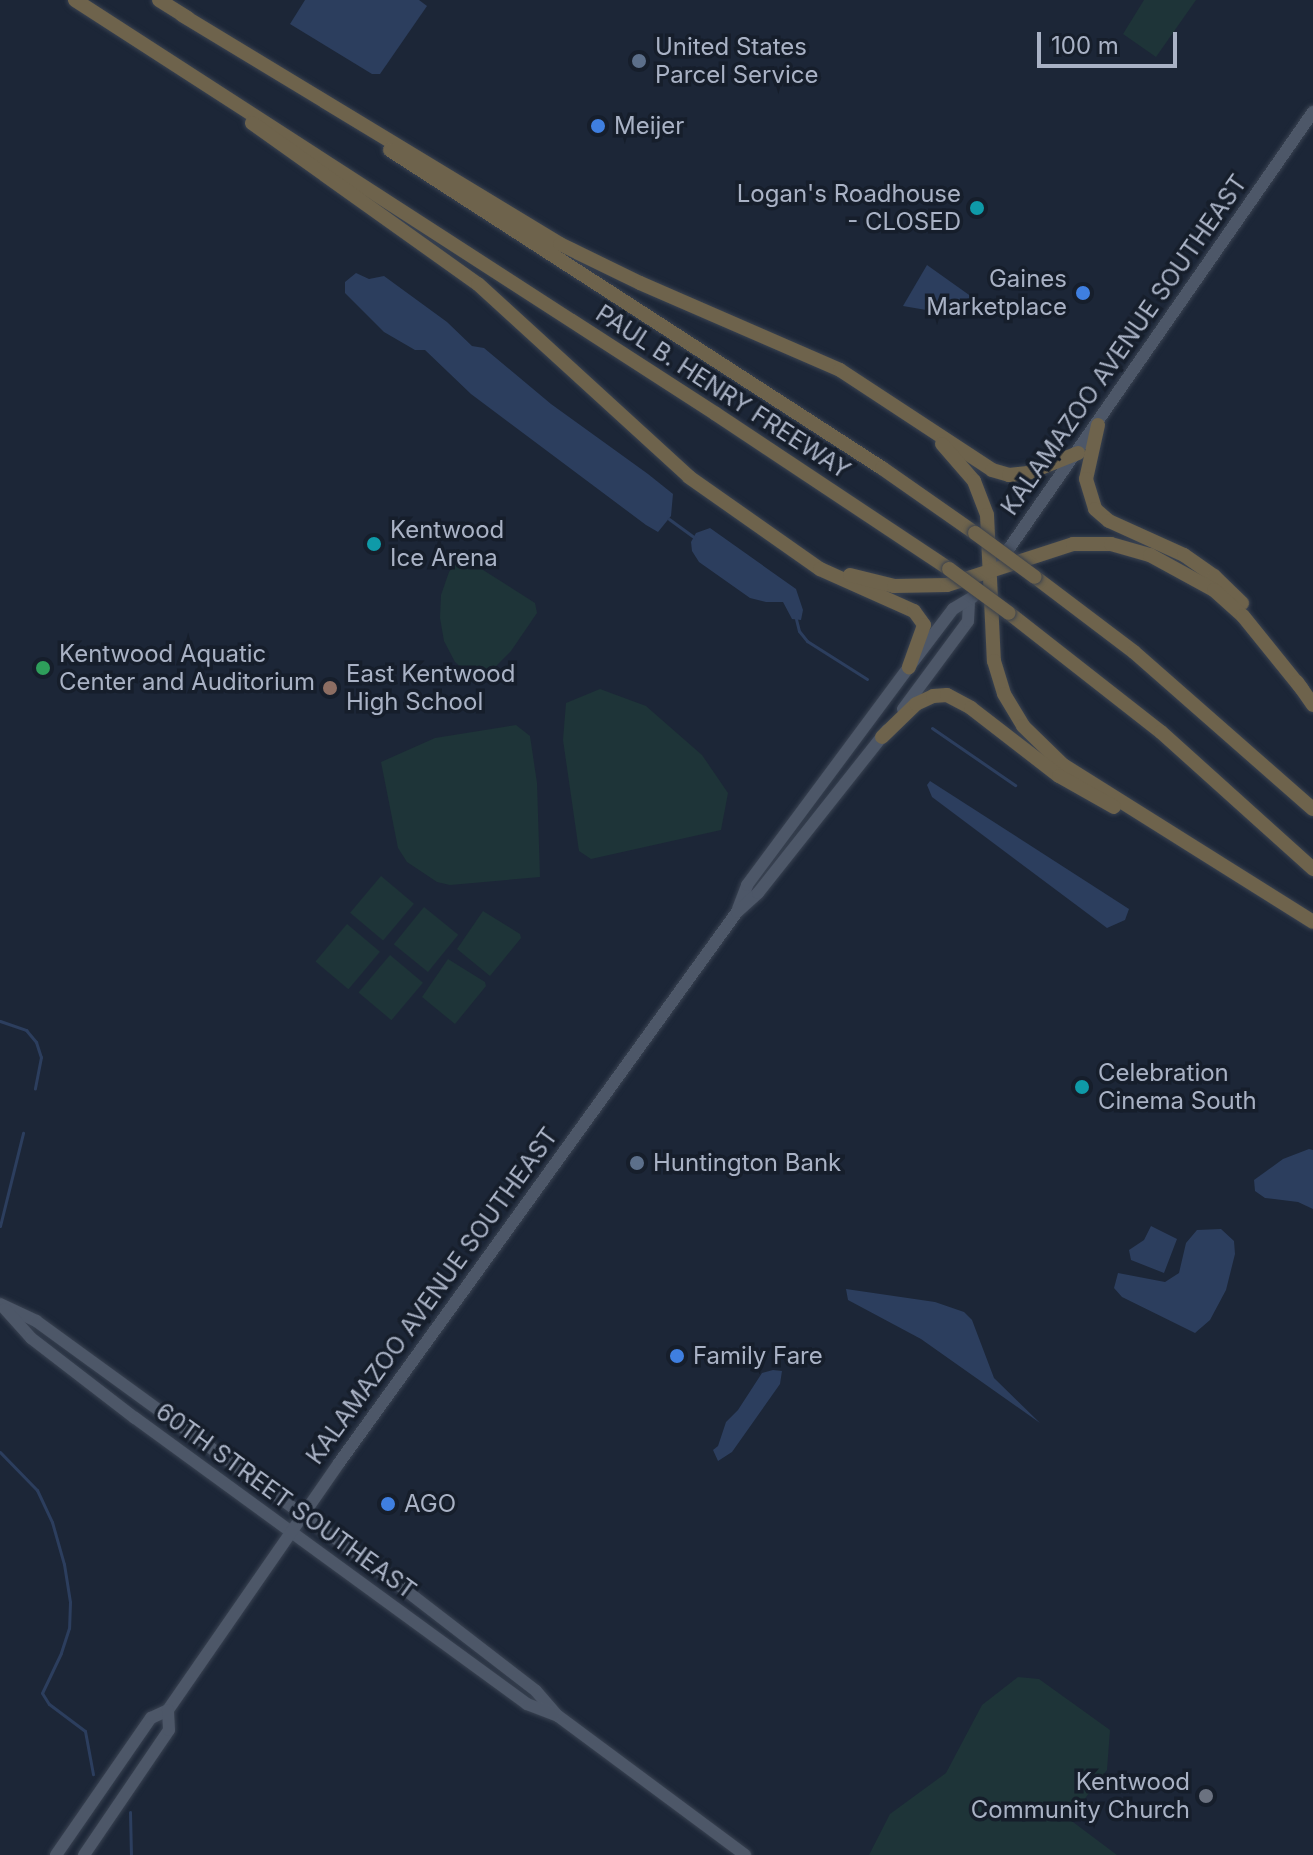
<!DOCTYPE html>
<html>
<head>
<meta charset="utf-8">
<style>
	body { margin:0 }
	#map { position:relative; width:1313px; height:1855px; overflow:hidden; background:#1c2637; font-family:Inter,sans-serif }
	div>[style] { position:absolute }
	.green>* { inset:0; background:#1e3438; transform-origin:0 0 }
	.water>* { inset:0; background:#2c3e5e }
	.stream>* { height:3px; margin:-1.5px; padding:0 1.5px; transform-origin:1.5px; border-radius:1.5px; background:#2c3e5e }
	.roads { filter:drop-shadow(0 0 2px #394251) drop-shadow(0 0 2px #394251) }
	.major>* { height:12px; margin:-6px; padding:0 6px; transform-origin:6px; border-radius:6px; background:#4d5768 }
	.highway>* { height:14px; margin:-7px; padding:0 7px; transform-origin:7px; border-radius:7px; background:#6e634c }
	.bridges { filter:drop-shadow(0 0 2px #38404e) drop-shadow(0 0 2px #38404e) }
	.highway-bridge>* { height:14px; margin:-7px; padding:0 7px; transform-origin:7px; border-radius:7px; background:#6e634c }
	.dots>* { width:22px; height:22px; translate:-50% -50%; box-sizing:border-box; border:4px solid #161e2b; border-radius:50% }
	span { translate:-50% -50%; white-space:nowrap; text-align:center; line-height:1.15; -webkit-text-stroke:7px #161e2b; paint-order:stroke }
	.poi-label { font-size:24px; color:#a9b2c5 }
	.left { translate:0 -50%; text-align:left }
	.right { translate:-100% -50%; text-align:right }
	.street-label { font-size:24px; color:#a9b2c5 }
	.scale { position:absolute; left:1037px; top:32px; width:140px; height:36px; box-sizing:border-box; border:4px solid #a9b2c5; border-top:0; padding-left:10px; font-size:24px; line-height:28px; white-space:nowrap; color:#a9b2c5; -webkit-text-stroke:6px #161e2b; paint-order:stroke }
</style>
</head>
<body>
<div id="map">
	<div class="green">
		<div style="clip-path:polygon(1144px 0,1196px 0,1156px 57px,1123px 34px)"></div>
		<div style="clip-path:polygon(461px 556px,535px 603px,537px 613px,511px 651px,479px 683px,455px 662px,444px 641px,440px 618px,441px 595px,449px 572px)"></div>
		<div style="clip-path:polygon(600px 689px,646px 706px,702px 755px,728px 793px,721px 830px,591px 859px,579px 851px,563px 740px,566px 703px)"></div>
		<div style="clip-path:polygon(516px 725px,530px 736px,537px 783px,540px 877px,450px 885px,437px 882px,407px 862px,398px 848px,381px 762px,435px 738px)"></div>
		<div style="left:381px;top:876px;width:43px;height:48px;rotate:40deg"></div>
		<div style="left:424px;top:907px;width:44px;height:48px;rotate:39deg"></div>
		<div style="clip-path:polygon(483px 911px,520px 934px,521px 938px,490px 976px,457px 949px)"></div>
		<div style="left:347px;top:924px;width:43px;height:49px;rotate:40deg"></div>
		<div style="left:390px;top:955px;width:43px;height:49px;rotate:40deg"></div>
		<div style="clip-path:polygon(448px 959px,485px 982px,486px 986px,455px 1024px,422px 997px)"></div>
		<div style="clip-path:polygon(1018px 1677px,1039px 1679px,1110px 1730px,1107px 1770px,1069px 1819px,1117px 1855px,869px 1855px,890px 1814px,946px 1773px,982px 1705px)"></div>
	</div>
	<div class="water">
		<div style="clip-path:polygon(305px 0,419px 0,427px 6px,380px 74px,372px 74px,290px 24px)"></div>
		<div style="clip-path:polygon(927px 265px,979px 302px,967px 317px,903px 306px)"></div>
		<div style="clip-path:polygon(356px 273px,369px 279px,384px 276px,447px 322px,472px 346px,484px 348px,551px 404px,648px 474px,673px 494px,671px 516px,658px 532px,646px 525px,471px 394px,425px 350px,415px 350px,384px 332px,345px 293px,345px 282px)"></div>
		<div style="clip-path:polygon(710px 528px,796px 589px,803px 610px,801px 620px,792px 619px,783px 602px,766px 602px,750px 598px,699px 562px,692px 551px,691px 542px,696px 533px)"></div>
		<div style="clip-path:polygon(930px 781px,1129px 909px,1125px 920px,1107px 928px,932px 797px,927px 785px)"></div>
		<div style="clip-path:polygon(1309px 1149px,1313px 1150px,1313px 1209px,1298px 1202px,1265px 1198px,1255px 1191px,1254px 1180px,1283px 1159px)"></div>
		<div style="clip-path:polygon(1151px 1226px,1177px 1239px,1164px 1273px,1131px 1260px,1129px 1250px,1144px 1240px)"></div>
		<div style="clip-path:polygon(1221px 1229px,1234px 1241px,1235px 1254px,1226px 1290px,1210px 1320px,1195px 1333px,1122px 1297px,1114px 1288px,1118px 1273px,1165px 1282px,1179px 1273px,1186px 1243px,1197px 1230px)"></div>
		<div style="clip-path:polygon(846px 1289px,935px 1302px,964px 1312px,972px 1320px,994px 1378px,1040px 1423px,921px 1339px,848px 1300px)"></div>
		<div style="clip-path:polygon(773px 1370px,782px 1371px,780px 1384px,732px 1452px,718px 1461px,713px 1450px,718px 1446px,726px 1422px,738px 1410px,762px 1373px)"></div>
	</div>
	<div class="stream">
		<div style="left:669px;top:519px;width:31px;rotate:36deg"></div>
		<div style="left:796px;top:619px;width:12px;rotate:76deg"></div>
		<div style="left:799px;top:631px;width:13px;rotate:51deg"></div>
		<div style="left:807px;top:641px;width:71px;rotate:32.3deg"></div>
		<div style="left:932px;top:728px;width:101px;rotate:34.5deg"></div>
		<div style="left:0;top:1021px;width:28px;rotate:19deg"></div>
		<div style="left:26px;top:1030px;width:16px;rotate:50deg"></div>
		<div style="left:36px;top:1042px;width:16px;rotate:72deg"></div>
		<div style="left:41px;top:1057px;width:32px;rotate:101deg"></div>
		<div style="left:0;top:1226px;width:96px;rotate:-76.1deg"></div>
		<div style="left:0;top:1452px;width:53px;rotate:45.8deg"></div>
		<div style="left:37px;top:1490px;width:35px;rotate:65deg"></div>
		<div style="left:52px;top:1522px;width:44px;rotate:74.1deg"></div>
		<div style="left:64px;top:1564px;width:38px;rotate:81deg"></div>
		<div style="left:70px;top:1602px;width:26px;rotate:92deg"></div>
		<div style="left:69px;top:1628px;width:26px;rotate:108deg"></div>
		<div style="left:61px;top:1653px;width:44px;rotate:115.4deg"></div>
		<div style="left:42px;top:1693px;width:13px;rotate:58deg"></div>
		<div style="left:49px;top:1704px;width:45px;rotate:36.9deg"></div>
		<div style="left:85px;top:1731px;width:44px;rotate:79.5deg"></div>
		<div style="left:130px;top:1812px;width:43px;rotate:88.7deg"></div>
	</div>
	<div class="roads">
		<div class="major">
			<div style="left:1001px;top:560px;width:546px;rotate:-55.15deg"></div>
			<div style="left:903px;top:709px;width:109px;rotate:-53.5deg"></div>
			<div style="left:968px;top:621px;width:19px;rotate:-87deg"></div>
			<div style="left:738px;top:909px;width:26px;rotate:-69deg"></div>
			<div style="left:747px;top:885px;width:272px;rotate:-53.4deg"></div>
			<div style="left:909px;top:667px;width:73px;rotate:-52.8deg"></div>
			<div style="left:953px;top:609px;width:23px;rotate:-31deg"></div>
			<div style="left:0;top:1304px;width:40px;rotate:25deg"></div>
			<div style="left:36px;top:1321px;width:444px;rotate:36deg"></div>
			<div style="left:395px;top:1582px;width:178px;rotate:37.7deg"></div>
			<div style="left:536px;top:1691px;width:33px;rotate:49deg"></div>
			<div style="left:558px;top:1716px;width:233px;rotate:36.6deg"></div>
			<div style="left:5px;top:1309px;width:39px;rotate:48deg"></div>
			<div style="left:31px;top:1338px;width:131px;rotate:37.6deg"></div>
			<div style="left:135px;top:1418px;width:485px;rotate:36.1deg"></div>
			<div style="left:527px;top:1704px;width:30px;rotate:21deg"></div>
			<div style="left:56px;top:1855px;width:167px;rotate:-55.3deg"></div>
			<div style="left:151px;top:1718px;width:19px;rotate:-25deg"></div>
			<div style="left:168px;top:1710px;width:300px;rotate:-55.3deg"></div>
			<div style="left:339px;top:1463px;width:680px;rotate:-54.16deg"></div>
			<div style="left:737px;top:912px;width:28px;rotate:-42deg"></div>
			<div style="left:758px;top:893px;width:208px;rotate:-51.6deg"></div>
			<div style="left:84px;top:1855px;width:151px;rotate:-55.8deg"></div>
			<div style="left:169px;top:1730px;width:20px;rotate:-93deg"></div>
		</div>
		<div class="highway">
			<div style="left:75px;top:0;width:763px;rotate:32.86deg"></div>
			<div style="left:716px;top:414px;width:280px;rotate:33.6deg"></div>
			<div style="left:159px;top:0;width:34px;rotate:32deg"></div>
			<div style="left:182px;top:15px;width:442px;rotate:31.2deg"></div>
			<div style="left:560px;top:244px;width:89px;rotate:26deg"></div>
			<div style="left:640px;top:283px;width:218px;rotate:23.5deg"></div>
			<div style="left:840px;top:370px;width:182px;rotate:33.3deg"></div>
			<div style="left:992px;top:470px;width:18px;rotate:16deg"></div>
			<div style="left:1009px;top:475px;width:19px;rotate:-6deg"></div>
			<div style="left:1028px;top:473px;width:54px;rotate:-21.8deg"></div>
			<div style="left:252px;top:123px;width:277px;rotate:35.5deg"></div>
			<div style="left:478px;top:284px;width:286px;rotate:42.4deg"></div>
			<div style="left:689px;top:477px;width:160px;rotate:35.1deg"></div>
			<div style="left:820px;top:569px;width:103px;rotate:24.1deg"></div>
			<div style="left:914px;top:611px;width:17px;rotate:54deg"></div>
			<div style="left:924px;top:625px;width:45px;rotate:109.7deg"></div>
			<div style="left:390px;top:150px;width:586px;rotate:32.88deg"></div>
			<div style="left:882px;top:468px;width:113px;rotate:35deg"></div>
			<div style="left:1098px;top:425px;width:55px;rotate:102.5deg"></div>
			<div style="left:1086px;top:479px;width:31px;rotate:73deg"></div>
			<div style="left:1095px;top:509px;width:18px;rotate:41deg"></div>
			<div style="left:1109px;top:521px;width:82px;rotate:24.4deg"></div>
			<div style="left:1184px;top:555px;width:37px;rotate:35deg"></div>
			<div style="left:1214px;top:576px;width:39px;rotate:44deg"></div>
			<div style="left:942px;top:444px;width:49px;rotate:49.1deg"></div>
			<div style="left:974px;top:481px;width:36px;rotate:69deg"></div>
			<div style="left:987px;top:515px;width:146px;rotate:87.3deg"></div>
			<div style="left:994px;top:661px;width:34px;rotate:73deg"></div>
			<div style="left:1004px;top:694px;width:37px;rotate:59deg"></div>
			<div style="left:1023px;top:726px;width:56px;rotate:44.3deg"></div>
			<div style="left:1063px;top:765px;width:295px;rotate:32.1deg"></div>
			<div style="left:850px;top:575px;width:45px;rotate:14deg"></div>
			<div style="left:894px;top:586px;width:53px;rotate:-1.1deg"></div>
			<div style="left:947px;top:585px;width:133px;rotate:-18deg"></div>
			<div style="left:1073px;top:544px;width:38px"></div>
			<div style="left:1111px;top:544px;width:41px;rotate:15.8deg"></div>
			<div style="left:1150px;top:555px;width:73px;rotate:28.7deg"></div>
			<div style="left:1214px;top:590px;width:39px;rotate:42deg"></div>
			<div style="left:1243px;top:616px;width:94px;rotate:51.1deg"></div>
			<div style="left:1035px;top:577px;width:124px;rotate:37.1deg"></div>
			<div style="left:1134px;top:652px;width:238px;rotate:41.3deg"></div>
			<div style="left:1009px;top:613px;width:193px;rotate:38.1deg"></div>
			<div style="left:1161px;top:732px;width:205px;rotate:42deg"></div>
			<div style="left:1297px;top:682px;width:28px;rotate:55deg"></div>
			<div style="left:882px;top:737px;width:47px;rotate:-44.1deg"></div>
			<div style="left:916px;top:704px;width:19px;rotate:-25deg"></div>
			<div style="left:933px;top:696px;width:14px;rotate:-4deg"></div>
			<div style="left:947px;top:695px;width:27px;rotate:28deg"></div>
			<div style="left:971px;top:708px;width:111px;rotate:37.7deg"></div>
			<div style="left:1059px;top:776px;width:63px;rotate:29.4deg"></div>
		</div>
	</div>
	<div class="bridges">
		<div class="highway-bridge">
			<div style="left:975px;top:533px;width:74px;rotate:36.3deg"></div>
			<div style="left:949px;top:569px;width:74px;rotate:36.3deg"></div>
		</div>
	</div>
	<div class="dots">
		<div style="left:639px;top:61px;background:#5c6f8a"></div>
		<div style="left:598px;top:126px;background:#3f7fe0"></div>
		<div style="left:977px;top:208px;background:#0f9aa8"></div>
		<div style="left:1083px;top:293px;background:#3f7fe0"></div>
		<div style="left:374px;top:544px;background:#0f9aa8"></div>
		<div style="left:43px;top:668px;background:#2e9e5b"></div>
		<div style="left:330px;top:688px;background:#8d6e63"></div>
		<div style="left:1082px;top:1087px;background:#0f9aa8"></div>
		<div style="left:637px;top:1163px;background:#5c6f8a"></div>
		<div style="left:677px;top:1356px;background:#3f7fe0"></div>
		<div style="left:388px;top:1504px;background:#3f7fe0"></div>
		<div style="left:1206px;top:1796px;background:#6b7280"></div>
	</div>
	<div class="poi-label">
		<span class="left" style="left:655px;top:61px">United States<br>Parcel Service</span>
		<span class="left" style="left:614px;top:126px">Meijer</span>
		<span class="right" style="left:961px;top:208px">Logan's Roadhouse<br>- CLOSED</span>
		<span class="right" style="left:1067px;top:293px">Gaines<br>Marketplace</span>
		<span class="left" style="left:390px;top:544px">Kentwood<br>Ice Arena</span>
		<span class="left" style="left:59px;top:668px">Kentwood Aquatic<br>Center and Auditorium</span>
		<span class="left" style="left:346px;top:688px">East Kentwood<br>High School</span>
		<span class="left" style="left:1098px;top:1087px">Celebration<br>Cinema South</span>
		<span class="left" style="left:653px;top:1163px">Huntington Bank</span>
		<span class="left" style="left:693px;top:1356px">Family Fare</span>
		<span class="left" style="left:404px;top:1504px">AGO</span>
		<span class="right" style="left:1190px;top:1796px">Kentwood<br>Community Church</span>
	</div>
	<div class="street-label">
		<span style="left:1124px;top:345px;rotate:-55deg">KALAMAZOO AVENUE SOUTHEAST</span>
		<span style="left:723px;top:392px;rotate:33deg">PAUL B. HENRY FREEWAY</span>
		<span style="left:432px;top:1296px;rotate:-54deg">KALAMAZOO AVENUE SOUTHEAST</span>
		<span style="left:286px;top:1501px;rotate:36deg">60TH STREET SOUTHEAST</span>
	</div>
	<div class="scale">100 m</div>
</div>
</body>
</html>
